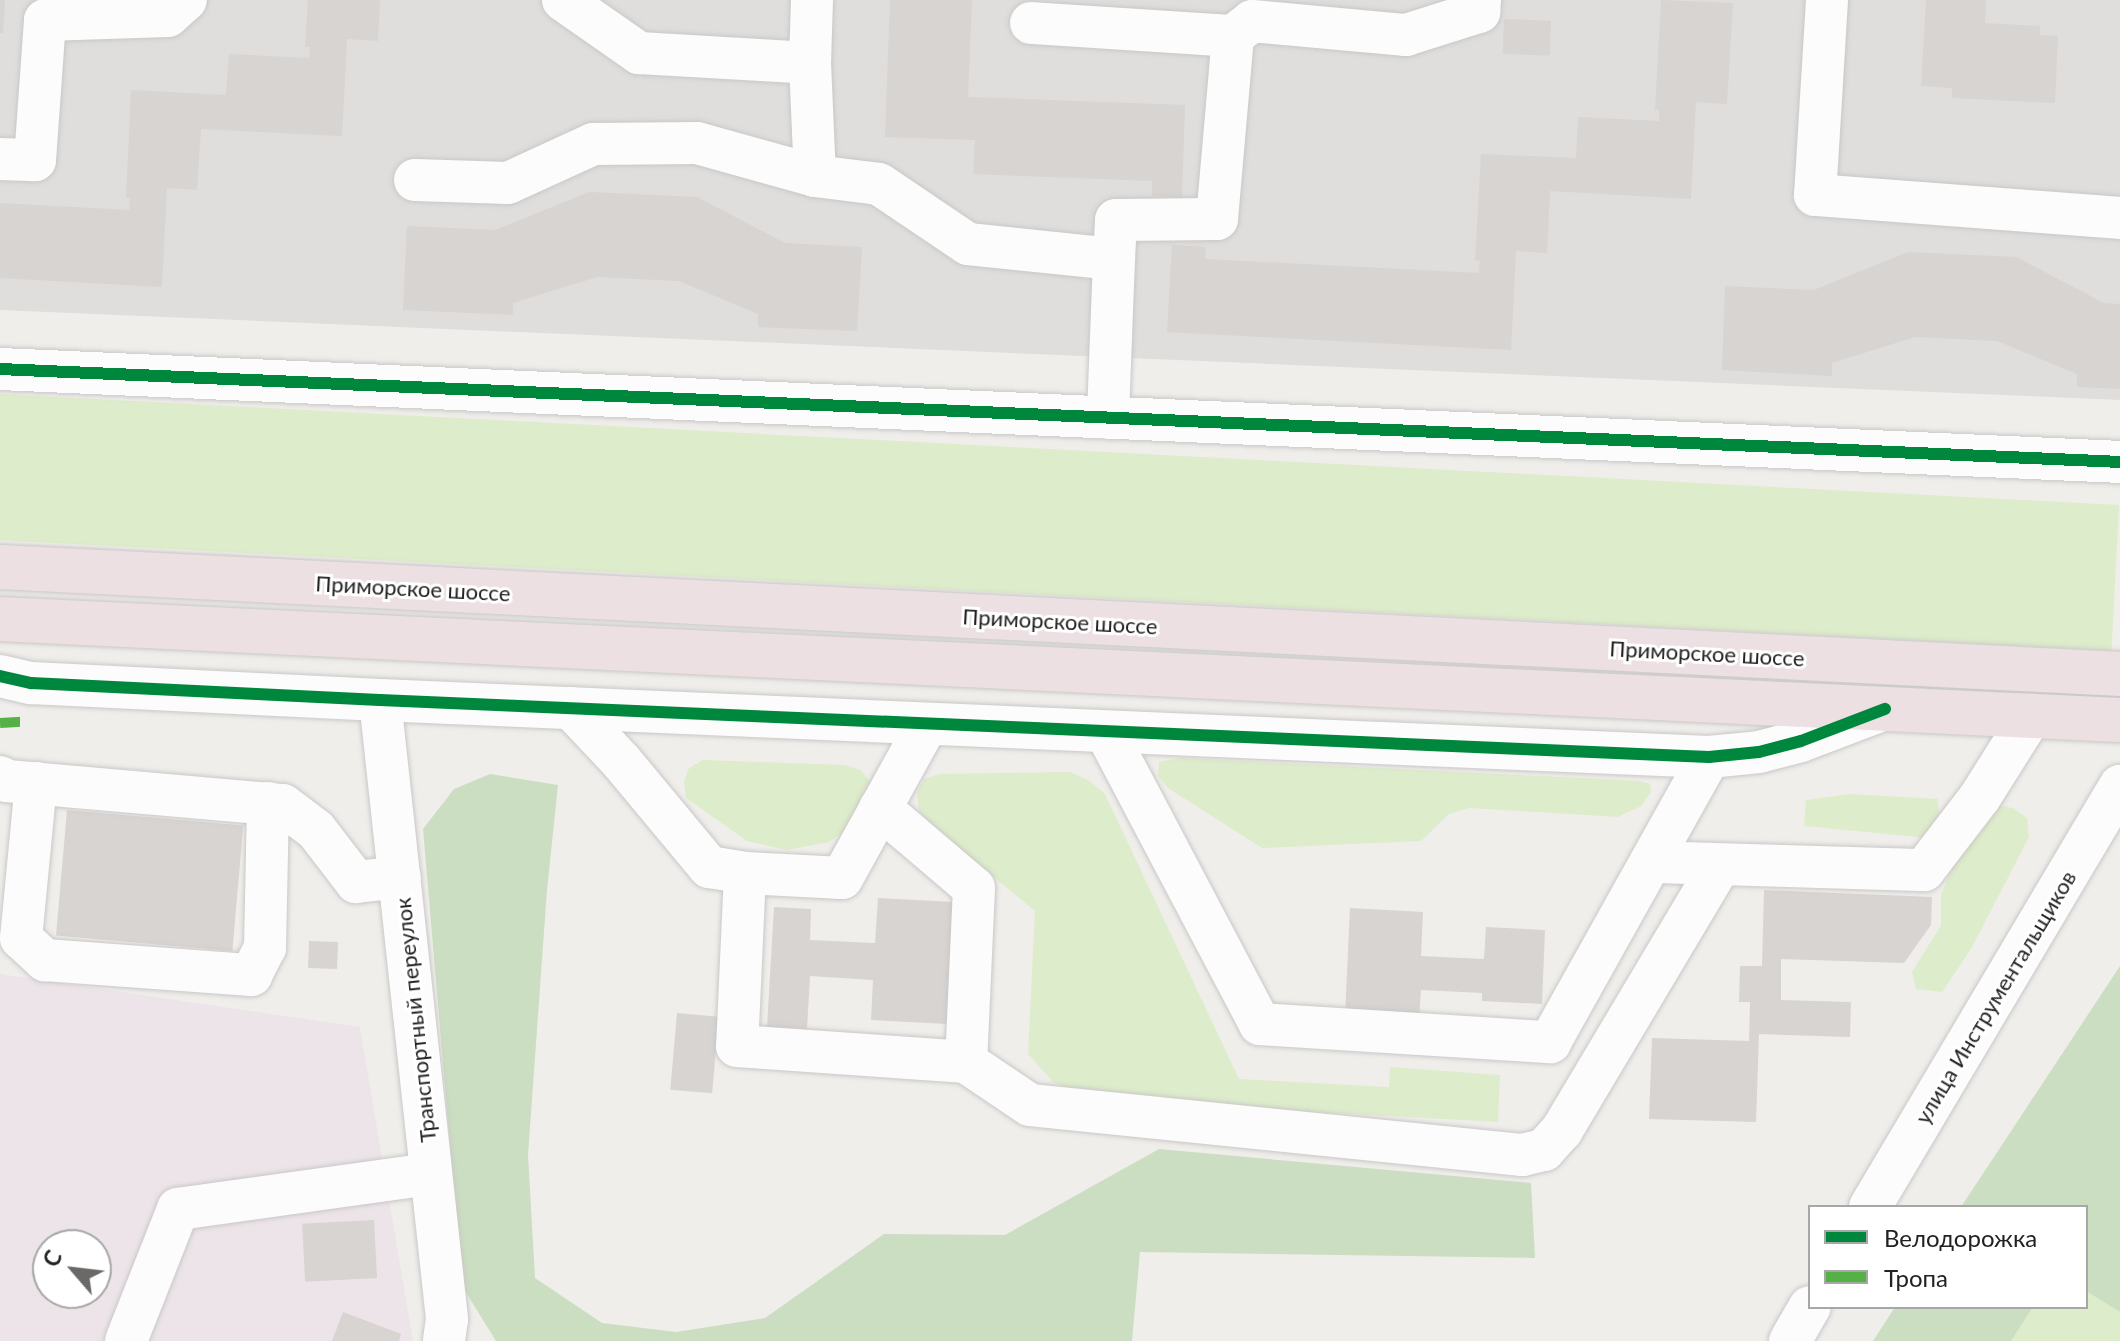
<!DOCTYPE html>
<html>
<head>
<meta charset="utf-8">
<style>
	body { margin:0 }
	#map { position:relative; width:2120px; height:1341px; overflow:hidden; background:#f0eeeb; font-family:Lato,sans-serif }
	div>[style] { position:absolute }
	.residential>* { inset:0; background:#dfdedc }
	.industrial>* { inset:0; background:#ede4e9 }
	.grass>* { inset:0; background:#ddeccb; transform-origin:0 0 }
	.forest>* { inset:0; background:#cbdec1 }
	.building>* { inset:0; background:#d7d4d2; transform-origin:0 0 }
	.roads { filter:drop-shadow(0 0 2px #c9c8c7) drop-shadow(0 0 2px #c9c8c7) }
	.minor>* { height:42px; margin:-21px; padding:0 21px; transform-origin:21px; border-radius:21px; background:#fdfcfc }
	.highway>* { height:44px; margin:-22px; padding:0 22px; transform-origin:22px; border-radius:22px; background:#ece0e2 }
	.quiet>* { height:10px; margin-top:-5px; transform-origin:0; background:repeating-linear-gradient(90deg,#55b145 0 20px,transparent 0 30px) }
	.cycleway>* { height:12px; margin:-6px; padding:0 6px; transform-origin:6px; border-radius:6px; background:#00873e }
	span { translate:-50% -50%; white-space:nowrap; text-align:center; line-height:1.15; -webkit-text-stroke:6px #fff; paint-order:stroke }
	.street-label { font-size:22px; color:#222 }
	.legend { position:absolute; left:1808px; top:1205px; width:280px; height:104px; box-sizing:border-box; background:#fff; border:2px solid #a7a7a7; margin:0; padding:10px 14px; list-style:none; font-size:24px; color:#222 }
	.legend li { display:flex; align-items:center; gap:16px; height:40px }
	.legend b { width:40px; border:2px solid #a7a7a7 }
	.north { position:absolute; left:32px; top:1229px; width:80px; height:80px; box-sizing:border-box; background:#fff; border:2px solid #a7a7a7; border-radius:50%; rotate:298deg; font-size:22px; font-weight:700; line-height:32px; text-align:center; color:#222 }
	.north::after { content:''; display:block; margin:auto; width:28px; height:36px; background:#6a6968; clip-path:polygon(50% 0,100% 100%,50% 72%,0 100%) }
</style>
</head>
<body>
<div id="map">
	<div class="residential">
		<div style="clip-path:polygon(0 0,2120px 0,2120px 400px,0 310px)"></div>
	</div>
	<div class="industrial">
		<div style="clip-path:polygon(evenodd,0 974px,360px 1027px,413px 1341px,0 1341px,0 974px,48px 1245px,96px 1245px,96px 1293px,48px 1293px,48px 1245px)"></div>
	</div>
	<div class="grass">
		<div style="left:0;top:394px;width:2122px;height:146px;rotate:3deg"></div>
		<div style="clip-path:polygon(1180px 758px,1640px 781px,1650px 784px,1651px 792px,1641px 806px,1618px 817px,1469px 808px,1449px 814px,1421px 841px,1262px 848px,1168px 788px,1158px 776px,1159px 762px)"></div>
		<div style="clip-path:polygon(703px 760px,845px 765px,861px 770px,871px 783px,869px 815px,829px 842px,787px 850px,747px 841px,686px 798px,684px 781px,689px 768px)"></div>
		<div style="clip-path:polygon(1070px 772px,1088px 780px,1105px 794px,1239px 1079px,1389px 1087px,1390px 1067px,1500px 1075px,1498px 1122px,1167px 1104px,1082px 1093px,1054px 1083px,1028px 1054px,1035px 911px,931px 825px,919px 811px,917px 793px,924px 779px,939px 774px)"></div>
		<div style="clip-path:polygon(1850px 794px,1938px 799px,1939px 823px,1928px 838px,1804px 826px,1806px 800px)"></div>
		<div style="clip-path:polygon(1989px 804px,2013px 808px,2027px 818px,2029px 837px,1971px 949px,1942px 992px,1916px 989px,1912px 972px,1941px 925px,1941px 895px,1966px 832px)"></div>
		<div style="clip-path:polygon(2086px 1291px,2120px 1312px,2120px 1341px,2011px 1341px,2033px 1307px,2086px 1307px)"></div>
	</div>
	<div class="forest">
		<div style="clip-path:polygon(490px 774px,558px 785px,547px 890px,528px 1155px,535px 1278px,602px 1323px,676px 1332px,765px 1318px,884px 1234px,1005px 1235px,1159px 1149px,1531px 1183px,1535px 1258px,1140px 1252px,1132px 1341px,496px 1341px,462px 1286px,423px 829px,454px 789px)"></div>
		<div style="clip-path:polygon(2120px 966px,2120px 1312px,2086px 1291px,2086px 1207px,1961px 1207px)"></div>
		<div style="clip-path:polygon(1895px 1307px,2033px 1307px,2011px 1341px,1873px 1341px)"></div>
	</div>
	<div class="building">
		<div style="clip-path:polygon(0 0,5px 0,3px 33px,0 33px)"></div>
		<div style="clip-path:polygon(308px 0,380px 0,378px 41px,347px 39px,342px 136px,201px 129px,197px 190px,167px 188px,162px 287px,0 278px,0 203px,129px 210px,130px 198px,126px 198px,131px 90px,226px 95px,229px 54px,309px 58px,310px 47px,305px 47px)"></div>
		<div style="clip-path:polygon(890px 0,972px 0,968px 97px,1185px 105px,1182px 197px,1152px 196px,1152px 181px,973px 174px,975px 140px,885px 137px)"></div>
		<div style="clip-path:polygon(1661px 0,1733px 3px,1727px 104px,1696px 102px,1691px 199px,1550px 191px,1547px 253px,1516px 251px,1511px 350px,1167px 332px,1172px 245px,1206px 247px,1205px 259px,1479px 273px,1480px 261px,1475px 260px,1481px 154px,1576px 158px,1578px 117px,1659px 121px,1659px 110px,1655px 110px)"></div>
		<div style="clip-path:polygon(1926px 0,1986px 0,1985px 23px,2040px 26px,2040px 35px,2058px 36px,2055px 103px,1952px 98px,1952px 88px,1921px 86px)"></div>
		<div style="left:1504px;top:19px;width:47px;height:35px;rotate:2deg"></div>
		<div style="clip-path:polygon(589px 192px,697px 197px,785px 243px,862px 247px,857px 331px,758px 327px,758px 314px,679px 281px,597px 277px,513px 303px,513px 315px,403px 310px,407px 226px,495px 230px)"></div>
		<div style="clip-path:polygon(1908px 252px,2016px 257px,2104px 303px,2120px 304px,2120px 389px,2077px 387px,2077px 374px,1997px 341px,1915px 337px,1832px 363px,1832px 376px,1722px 370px,1725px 286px,1814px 290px)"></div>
		<div style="left:67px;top:810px;width:177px;height:126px;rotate:5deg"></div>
		<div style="clip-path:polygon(1764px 890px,1932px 897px,1931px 925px,1904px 963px,1781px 959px,1781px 1000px,1851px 1002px,1850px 1037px,1759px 1034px,1756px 1122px,1649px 1119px,1652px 1038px,1749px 1041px,1750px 1002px,1739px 1002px,1740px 966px,1762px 966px)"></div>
		<div style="clip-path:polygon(878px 898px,953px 902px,947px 1024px,871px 1020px,873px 980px,810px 976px,807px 1029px,767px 1027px,774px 907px,811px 909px,810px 940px,875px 943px)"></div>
		<div style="clip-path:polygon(1350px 908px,1423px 912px,1421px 956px,1484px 959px,1486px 927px,1545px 930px,1542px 1004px,1482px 1001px,1482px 993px,1421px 990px,1419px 1020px,1345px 1016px)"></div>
		<div style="left:309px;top:941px;width:29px;height:27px;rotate:2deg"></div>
		<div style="left:677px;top:1013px;width:42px;height:77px;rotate:5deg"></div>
		<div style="left:374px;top:1220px;width:58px;height:72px;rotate:87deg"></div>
		<div style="clip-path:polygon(343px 1312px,401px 1334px,399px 1341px,332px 1341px)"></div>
	</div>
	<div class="roads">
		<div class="minor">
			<div style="left:563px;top:0;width:93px;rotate:34.9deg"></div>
			<div style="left:639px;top:53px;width:171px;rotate:3.3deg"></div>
			<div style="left:812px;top:0;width:63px;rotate:91.8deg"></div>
			<div style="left:810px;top:63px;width:113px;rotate:87.5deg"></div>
			<div style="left:815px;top:176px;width:64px;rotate:7.1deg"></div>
			<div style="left:879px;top:184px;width:107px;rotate:34deg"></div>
			<div style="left:968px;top:244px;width:147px;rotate:5.9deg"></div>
			<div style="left:1114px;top:259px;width:159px;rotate:92.2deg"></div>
			<div style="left:1827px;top:0;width:195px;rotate:93.5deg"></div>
			<div style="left:1815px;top:195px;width:306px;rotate:4.3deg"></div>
			<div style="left:1031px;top:23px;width:202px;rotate:3.7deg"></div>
			<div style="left:0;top:159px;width:35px;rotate:2deg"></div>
			<div style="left:35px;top:160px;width:140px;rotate:-85.9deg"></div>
			<div style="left:45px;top:20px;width:123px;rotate:-1.9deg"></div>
			<div style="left:168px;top:16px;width:24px;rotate:-42deg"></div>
			<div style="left:415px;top:180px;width:93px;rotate:1.8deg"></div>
			<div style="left:508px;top:183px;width:94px;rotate:-24.6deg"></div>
			<div style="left:593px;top:144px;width:104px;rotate:-0.6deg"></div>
			<div style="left:697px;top:143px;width:123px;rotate:15.6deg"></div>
			<div style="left:1114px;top:259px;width:39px;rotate:-87deg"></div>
			<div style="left:1116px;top:220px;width:101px;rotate:-0.6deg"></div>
			<div style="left:1217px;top:219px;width:184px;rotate:-85deg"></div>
			<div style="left:1233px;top:36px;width:24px;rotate:-38deg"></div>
			<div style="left:1252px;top:21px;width:155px;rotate:5.2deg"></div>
			<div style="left:1406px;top:35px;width:77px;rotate:-17.5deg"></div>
			<div style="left:1479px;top:12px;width:12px;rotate:-85deg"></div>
			<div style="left:0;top:369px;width:2122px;rotate:2.51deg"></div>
			<div style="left:0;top:676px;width:32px;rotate:13deg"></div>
			<div style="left:31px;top:683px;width:349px;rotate:2.8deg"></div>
			<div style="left:380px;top:700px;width:1330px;rotate:2.46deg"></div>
			<div style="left:1709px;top:757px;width:50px;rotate:-5.7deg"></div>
			<div style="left:1759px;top:752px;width:43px;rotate:-14.7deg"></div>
			<div style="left:1801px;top:741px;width:90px;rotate:-20.9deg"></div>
			<div style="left:380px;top:700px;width:623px;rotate:83.82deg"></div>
			<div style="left:447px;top:1319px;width:22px;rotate:98deg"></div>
			<div style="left:571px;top:708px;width:73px;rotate:46.7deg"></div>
			<div style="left:621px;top:761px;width:138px;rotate:50.3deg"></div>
			<div style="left:709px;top:867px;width:36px;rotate:9deg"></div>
			<div style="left:745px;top:873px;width:97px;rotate:3deg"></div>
			<div style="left:842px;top:878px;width:176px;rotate:-61.1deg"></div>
			<div style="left:1106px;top:732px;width:330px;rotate:62.2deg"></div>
			<div style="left:1260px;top:1024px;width:291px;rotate:3.6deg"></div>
			<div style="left:1550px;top:1042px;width:326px;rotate:-60.8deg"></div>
			<div style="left:0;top:777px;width:8px;rotate:30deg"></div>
			<div style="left:7px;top:781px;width:277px;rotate:5deg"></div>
			<div style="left:283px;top:805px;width:41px;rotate:37.1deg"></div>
			<div style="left:316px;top:830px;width:66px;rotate:52.4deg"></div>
			<div style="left:356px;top:882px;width:44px;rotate:-6.5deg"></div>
			<div style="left:36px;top:783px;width:156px;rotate:95.5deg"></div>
			<div style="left:21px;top:938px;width:33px;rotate:43deg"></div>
			<div style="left:45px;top:960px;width:207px;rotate:4.2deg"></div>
			<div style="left:251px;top:975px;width:30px;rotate:-63deg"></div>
			<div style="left:265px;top:948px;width:145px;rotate:-88.8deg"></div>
			<div style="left:880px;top:808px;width:123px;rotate:40.4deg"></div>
			<div style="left:974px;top:888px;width:174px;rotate:92.6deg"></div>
			<div style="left:1651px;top:862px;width:273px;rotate:1.7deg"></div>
			<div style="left:1924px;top:870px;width:92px;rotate:-52.5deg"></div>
			<div style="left:1980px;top:797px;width:96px;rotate:-57.8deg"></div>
			<div style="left:745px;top:873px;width:173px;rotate:92.6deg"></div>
			<div style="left:737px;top:1046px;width:230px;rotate:4deg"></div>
			<div style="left:966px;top:1062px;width:77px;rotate:33.9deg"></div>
			<div style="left:1030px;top:1105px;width:495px;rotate:5.8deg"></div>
			<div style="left:1522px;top:1155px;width:23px;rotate:-13deg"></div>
			<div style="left:1544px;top:1150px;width:27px;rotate:-48deg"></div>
			<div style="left:1562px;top:1130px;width:309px;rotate:-59.2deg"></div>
			<div style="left:1870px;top:1207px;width:490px;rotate:-59.3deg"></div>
			<div style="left:126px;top:1341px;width:142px;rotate:-68.5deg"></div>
			<div style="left:178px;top:1209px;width:255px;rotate:-7.9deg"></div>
			<div style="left:1790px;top:1341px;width:39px;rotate:-60deg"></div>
		</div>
		<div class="highway">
			<div style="left:0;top:567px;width:2123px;rotate:2.89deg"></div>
			<div style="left:0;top:619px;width:2122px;rotate:2.73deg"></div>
		</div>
	</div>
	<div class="quiet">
		<div style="left:0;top:723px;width:22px;rotate:-3deg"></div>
	</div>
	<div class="cycleway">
		<div style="left:0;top:369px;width:2122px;rotate:2.51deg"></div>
		<div style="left:0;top:676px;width:32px;rotate:13deg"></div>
		<div style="left:31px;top:683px;width:349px;rotate:2.8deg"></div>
		<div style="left:380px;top:700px;width:1330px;rotate:2.46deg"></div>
		<div style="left:1709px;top:757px;width:50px;rotate:-5.7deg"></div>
		<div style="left:1759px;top:752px;width:43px;rotate:-14.7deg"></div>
		<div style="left:1801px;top:741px;width:90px;rotate:-20.9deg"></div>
	</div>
	<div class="street-label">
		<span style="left:413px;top:588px;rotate:3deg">Приморское шоссе</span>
		<span style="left:1060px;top:621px;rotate:3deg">Приморское шоссе</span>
		<span style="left:1707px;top:653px;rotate:3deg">Приморское шоссе</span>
		<span style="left:1995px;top:997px;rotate:-59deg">улица Инструментальщиков</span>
		<span style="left:415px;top:1020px;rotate:-96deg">Транспортный переулок</span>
	</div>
	<ul class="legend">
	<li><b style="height:10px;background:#00873e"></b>Велодорожка</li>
	<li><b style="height:10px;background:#55b145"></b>Тропа</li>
	</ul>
	<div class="north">С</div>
</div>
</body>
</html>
